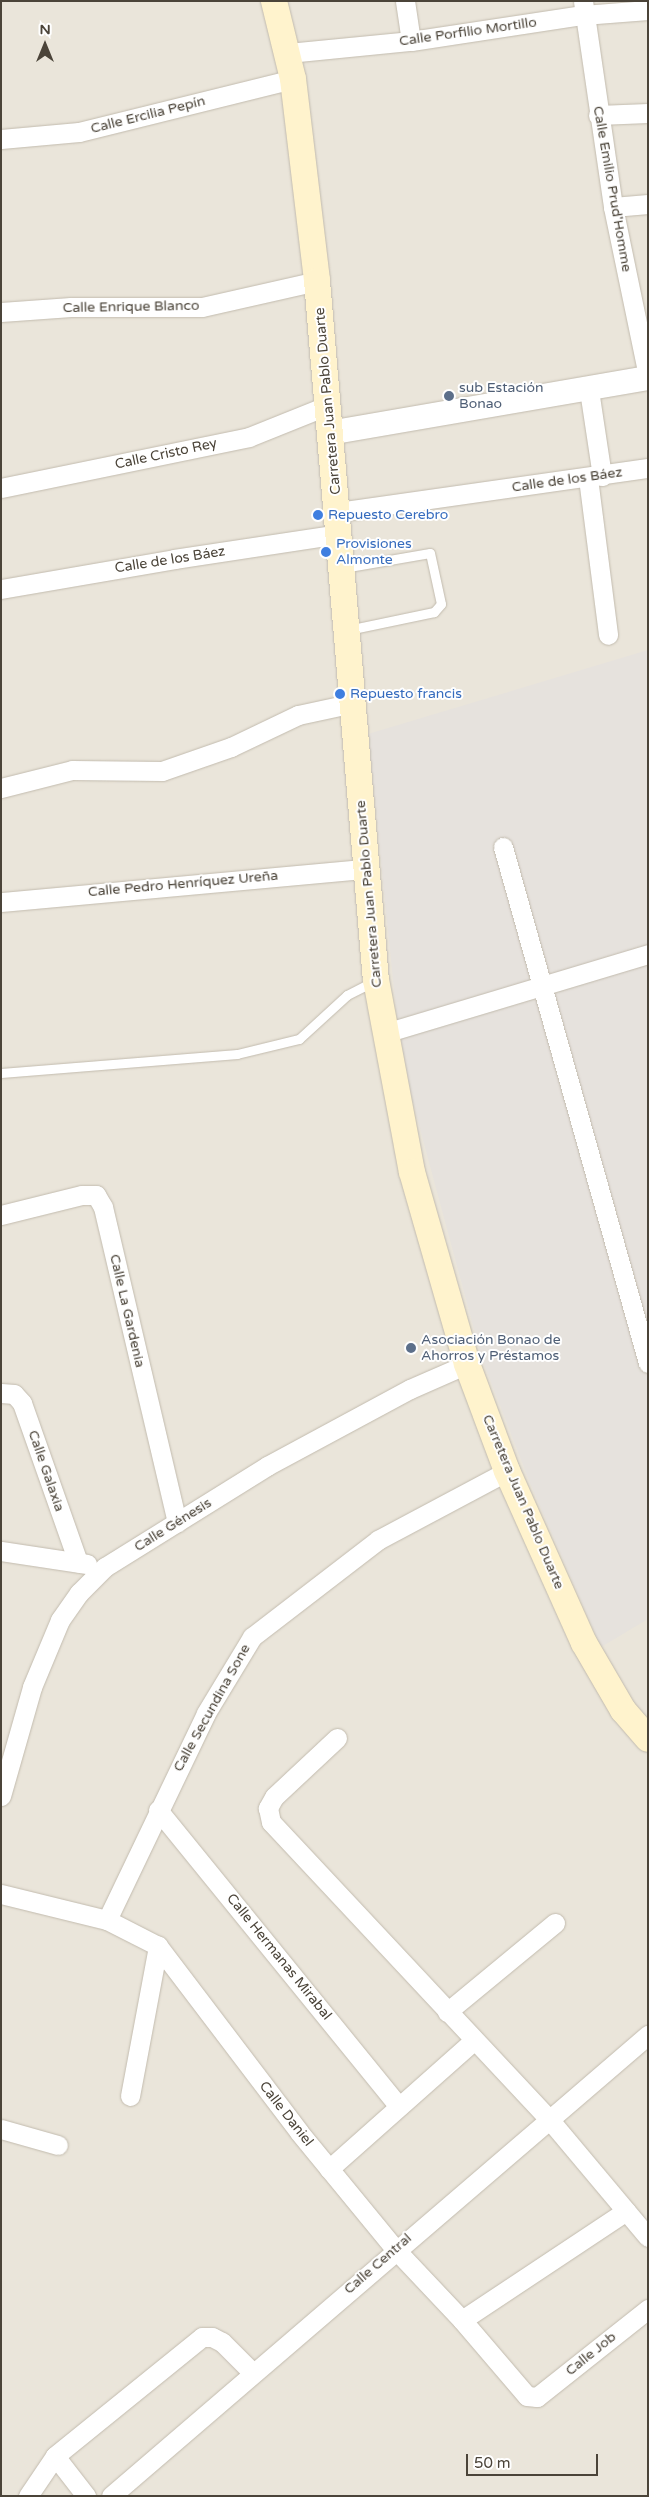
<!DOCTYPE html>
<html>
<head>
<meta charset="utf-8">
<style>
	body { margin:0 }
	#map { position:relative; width:649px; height:2497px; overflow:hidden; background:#f6f3ec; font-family:"Varela Round",sans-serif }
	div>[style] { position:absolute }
	.residential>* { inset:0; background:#eae5da; transform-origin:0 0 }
	.industrial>* { inset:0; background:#e6e2dd }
	.roads { filter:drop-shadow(0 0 1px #c2bbae) drop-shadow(0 0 1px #c2bbae) }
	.service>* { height:9px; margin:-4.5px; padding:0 4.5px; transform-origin:4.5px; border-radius:4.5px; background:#fff }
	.minor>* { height:19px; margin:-9.5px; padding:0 9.5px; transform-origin:9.5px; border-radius:9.5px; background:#fff }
	.tertiary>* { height:24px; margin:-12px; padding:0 12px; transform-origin:12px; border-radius:12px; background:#fff }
	.secondary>* { height:26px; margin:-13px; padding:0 13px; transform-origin:13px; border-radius:13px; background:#fff3cd }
	.dots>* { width:14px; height:14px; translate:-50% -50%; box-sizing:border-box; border:2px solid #fff; border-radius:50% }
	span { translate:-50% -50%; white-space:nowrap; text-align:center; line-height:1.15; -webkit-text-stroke:4px #fff; paint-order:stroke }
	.street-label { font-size:14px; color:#4b4439 }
	.service-label { font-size:14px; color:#4e5e75 }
	.left { translate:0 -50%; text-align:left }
	.shop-label { font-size:14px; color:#366cbe }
	.frame { position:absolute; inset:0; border:2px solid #4b4439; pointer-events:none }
	.north { position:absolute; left:20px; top:20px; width:50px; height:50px; -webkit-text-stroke:4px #fff; paint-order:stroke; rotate:0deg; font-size:14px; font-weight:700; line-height:20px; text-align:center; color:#4b4439 }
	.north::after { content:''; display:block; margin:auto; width:18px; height:22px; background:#4b4439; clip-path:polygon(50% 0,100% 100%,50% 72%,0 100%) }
	.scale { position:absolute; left:466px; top:2454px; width:132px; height:22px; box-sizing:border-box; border:2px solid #4b4439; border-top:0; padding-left:6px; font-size:15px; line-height:18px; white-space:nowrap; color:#4b4439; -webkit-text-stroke:4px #fff; paint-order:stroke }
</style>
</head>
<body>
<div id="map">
	<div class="residential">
		<div style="left:1px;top:1px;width:647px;height:2495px"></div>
	</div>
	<div class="industrial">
		<div style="clip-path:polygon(648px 650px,648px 1619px,601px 1647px,530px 1483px,482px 1359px,401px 1058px,368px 734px)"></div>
	</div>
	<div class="roads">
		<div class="service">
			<div style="left:343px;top:568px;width:88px;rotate:-9.8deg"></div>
			<div style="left:430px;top:553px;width:52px;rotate:77.8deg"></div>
			<div style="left:441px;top:604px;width:11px;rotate:131deg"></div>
			<div style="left:434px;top:612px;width:88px;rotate:168.2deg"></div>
			<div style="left:1px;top:1073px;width:237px;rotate:-4.6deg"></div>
			<div style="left:237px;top:1054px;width:64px;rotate:-13.6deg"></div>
			<div style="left:299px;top:1039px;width:65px;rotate:-42.5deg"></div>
			<div style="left:347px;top:995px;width:30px;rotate:-27deg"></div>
		</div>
		<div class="minor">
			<div style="left:405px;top:1px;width:40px;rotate:81.5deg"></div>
			<div style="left:583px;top:1px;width:208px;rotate:81.7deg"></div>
			<div style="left:613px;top:207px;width:173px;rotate:78.3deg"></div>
			<div style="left:288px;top:53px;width:124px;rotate:-5.6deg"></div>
			<div style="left:411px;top:41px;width:174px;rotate:-8.6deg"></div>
			<div style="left:583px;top:15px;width:65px;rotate:-4.4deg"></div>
			<div style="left:598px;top:115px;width:50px;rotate:-2.3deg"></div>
			<div style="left:1px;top:139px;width:78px;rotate:-5.1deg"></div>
			<div style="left:79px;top:132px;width:220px;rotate:-13.9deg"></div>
			<div style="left:613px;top:207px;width:35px;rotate:-5deg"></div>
			<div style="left:1px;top:312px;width:70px;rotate:-4.1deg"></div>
			<div style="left:71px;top:307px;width:131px"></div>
			<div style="left:202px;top:307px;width:118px;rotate:-12.7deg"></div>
			<div style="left:589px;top:390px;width:87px;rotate:81.4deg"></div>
			<div style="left:588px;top:478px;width:158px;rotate:82.7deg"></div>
			<div style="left:1px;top:488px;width:253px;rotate:-11.6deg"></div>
			<div style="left:249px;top:437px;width:83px;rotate:-21.9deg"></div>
			<div style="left:338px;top:512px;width:313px;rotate:-8.1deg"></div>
			<div style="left:1px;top:589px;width:176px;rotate:-9.8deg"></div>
			<div style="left:174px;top:559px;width:168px;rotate:-8.6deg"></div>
			<div style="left:1px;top:788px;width:73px;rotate:-14.2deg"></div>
			<div style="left:72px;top:770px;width:90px;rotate:0.6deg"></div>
			<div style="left:162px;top:771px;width:73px;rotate:-19.2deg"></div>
			<div style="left:231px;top:747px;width:74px;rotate:-25.5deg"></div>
			<div style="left:298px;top:715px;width:57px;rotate:-12.1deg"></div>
			<div style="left:503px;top:847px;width:536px;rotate:74.3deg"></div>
			<div style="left:1px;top:902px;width:365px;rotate:-5.2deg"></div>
			<div style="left:385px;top:1033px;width:275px;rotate:-16.7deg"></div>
			<div style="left:1px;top:1215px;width:83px;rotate:-13.9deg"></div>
			<div style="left:82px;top:1195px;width:14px"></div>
			<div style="left:96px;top:1195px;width:14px;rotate:60deg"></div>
			<div style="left:103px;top:1207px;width:324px;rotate:76.8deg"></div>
			<div style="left:1px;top:1393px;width:13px;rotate:4deg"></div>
			<div style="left:14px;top:1394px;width:12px;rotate:48deg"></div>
			<div style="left:22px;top:1403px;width:169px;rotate:70.6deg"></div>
			<div style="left:1px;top:1551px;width:87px;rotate:8.6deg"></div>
			<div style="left:337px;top:1738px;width:86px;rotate:136.9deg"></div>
			<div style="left:274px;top:1797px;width:13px;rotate:119deg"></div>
			<div style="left:268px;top:1808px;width:14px;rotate:78deg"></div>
			<div style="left:271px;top:1822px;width:405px;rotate:46.9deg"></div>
			<div style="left:548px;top:2118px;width:155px;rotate:50deg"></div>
			<div style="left:1px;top:1796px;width:113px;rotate:-74.1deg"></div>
			<div style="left:32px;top:1687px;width:73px;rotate:-67.3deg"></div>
			<div style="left:60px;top:1620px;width:33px;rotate:-55deg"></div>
			<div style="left:79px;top:1593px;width:37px;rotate:-45deg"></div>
			<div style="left:105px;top:1567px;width:191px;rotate:-31.9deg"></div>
			<div style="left:267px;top:1466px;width:162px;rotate:-28.3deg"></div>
			<div style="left:410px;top:1389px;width:62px;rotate:-23.7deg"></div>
			<div style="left:158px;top:1810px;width:382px;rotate:50.9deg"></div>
			<div style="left:1px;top:1894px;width:109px;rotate:13.8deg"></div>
			<div style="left:107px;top:1920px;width:57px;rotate:27deg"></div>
			<div style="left:158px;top:1946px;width:233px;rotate:52.8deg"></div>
			<div style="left:299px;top:2132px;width:151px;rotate:50.6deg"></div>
			<div style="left:395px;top:2249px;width:98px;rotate:46.7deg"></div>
			<div style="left:462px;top:2320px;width:100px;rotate:49.5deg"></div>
			<div style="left:527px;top:2396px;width:10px;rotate:6deg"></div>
			<div style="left:537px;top:2397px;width:142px;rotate:-38.4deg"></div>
			<div style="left:107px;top:1920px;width:229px;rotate:-64.4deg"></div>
			<div style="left:206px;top:1713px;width:89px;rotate:-58.8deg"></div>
			<div style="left:252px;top:1637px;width:159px;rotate:-37.6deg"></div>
			<div style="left:378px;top:1540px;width:146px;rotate:-28.1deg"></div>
			<div style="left:447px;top:2012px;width:140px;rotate:-39.5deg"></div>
			<div style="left:130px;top:2096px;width:153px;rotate:-79.4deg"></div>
			<div style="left:1px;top:2129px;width:59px;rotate:15.7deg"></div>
			<div style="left:329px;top:2169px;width:193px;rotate:-41.6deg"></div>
			<div style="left:462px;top:2320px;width:197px;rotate:-33.6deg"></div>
			<div style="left:55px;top:2456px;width:51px;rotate:52.2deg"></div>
			<div style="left:28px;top:2496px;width:48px;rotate:-56deg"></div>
			<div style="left:55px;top:2456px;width:189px;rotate:-39deg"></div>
			<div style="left:202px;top:2337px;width:10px"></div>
			<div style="left:212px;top:2337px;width:11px;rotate:27deg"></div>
			<div style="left:222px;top:2342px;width:42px;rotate:45deg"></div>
			<div style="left:111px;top:2496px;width:708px;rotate:-40.65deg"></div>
		</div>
		<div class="tertiary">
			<div style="left:329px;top:433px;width:324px;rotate:-9.8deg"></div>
		</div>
		<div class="secondary">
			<div style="left:274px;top:1px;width:80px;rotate:76.3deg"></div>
			<div style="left:293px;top:79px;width:203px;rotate:83.2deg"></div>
			<div style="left:317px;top:281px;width:701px;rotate:85.18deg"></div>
			<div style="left:376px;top:980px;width:195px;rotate:79.4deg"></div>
			<div style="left:412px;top:1172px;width:200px;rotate:74deg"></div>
			<div style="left:467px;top:1364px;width:114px;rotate:69.5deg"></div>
			<div style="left:507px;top:1471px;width:188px;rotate:65.9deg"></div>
			<div style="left:584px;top:1643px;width:78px;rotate:59.8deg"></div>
			<div style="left:623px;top:1710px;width:38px;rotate:49deg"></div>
		</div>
	</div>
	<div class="dots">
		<div style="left:449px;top:396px;background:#5c6f8a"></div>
		<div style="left:318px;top:515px;background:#3f7fe0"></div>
		<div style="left:326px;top:552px;background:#3f7fe0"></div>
		<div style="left:340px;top:694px;background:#3f7fe0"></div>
		<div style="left:411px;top:1348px;background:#5c6f8a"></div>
	</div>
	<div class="street-label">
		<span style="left:468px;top:32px;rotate:-8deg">Calle Porfilio Mortillo</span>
		<span style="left:148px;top:115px;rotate:-14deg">Calle Ercilia Pepín</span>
		<span style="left:612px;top:189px;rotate:80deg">Calle Emilio Prud'Homme</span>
		<span style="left:131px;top:307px;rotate:-1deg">Calle Enrique Blanco</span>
		<span style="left:328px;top:401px;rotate:-95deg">Carretera Juan Pablo Duarte</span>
		<span style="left:166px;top:454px;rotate:-12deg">Calle Cristo Rey</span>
		<span style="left:567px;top:480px;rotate:-8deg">Calle de los Báez</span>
		<span style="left:170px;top:560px;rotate:-9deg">Calle de los Báez</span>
		<span style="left:183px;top:884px;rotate:-5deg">Calle Pedro Henríquez Ureña</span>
		<span style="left:369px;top:894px;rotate:-95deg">Carretera Juan Pablo Duarte</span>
		<span style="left:127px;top:1311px;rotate:77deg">Calle La Gardenia</span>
		<span style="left:46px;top:1471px;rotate:71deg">Calle Galaxia</span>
		<span style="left:523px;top:1502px;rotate:67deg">Carretera Juan Pablo Duarte</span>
		<span style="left:173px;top:1525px;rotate:-32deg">Calle Génesis</span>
		<span style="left:212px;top:1708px;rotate:-61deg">Calle Secundina Sone</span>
		<span style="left:279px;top:1957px;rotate:51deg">Calle Hermanas Mirabal</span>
		<span style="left:286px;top:2114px;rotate:52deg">Calle Daniel</span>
		<span style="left:378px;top:2264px;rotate:-41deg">Calle Central</span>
		<span style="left:591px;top:2354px;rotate:-39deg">Calle Job</span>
	</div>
	<div class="service-label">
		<span class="left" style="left:459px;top:396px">sub Estación<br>Bonao</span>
		<span class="left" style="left:421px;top:1348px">Asociación Bonao de<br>Ahorros y Préstamos</span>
	</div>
	<div class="shop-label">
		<span class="left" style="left:328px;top:515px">Repuesto Cerebro</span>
		<span class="left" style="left:336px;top:552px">Provisiones<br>Almonte</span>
		<span class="left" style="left:350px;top:694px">Repuesto francis</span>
	</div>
	<div class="frame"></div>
	<div class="north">N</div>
	<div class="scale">50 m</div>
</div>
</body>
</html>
